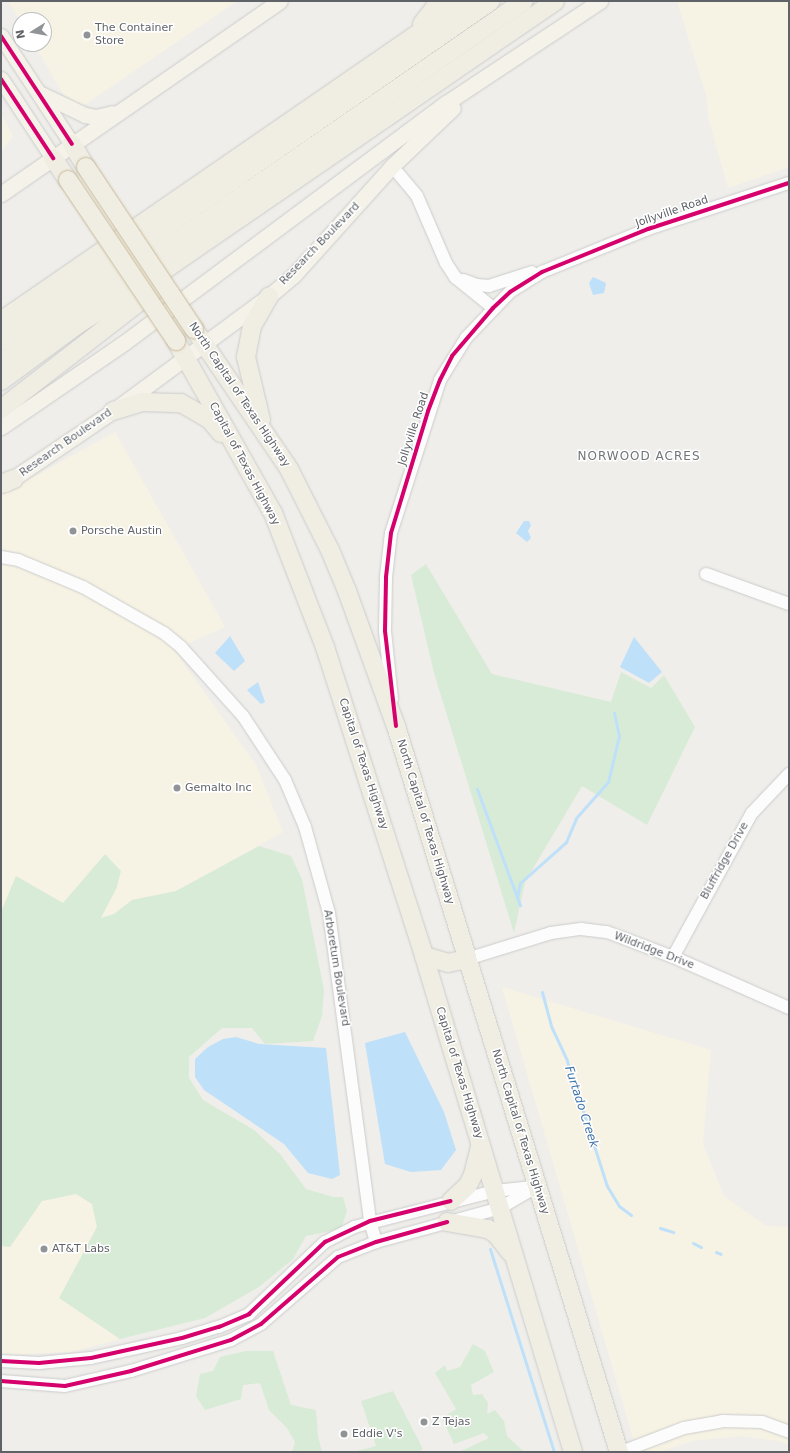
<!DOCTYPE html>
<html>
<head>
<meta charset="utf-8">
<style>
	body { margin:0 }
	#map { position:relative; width:790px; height:1453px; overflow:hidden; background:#efeeea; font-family:"DejaVu Sans",sans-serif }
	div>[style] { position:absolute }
	.commercial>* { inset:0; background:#f7f3e4 }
	.green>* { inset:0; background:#d8ebd6 }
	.water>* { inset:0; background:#bfe0f9 }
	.stream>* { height:3px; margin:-1.5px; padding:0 1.5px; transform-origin:1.5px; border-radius:1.5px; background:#bfe0f9 }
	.roads { filter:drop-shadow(0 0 1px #cbcccc) drop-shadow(0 0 1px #cbcccc) }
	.minor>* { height:12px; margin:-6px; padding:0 6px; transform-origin:6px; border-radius:6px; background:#fdfcfc }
	.major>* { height:15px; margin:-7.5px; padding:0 7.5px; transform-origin:7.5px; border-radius:7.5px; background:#f4f2e9 }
	.highway>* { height:18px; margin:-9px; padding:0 9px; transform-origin:9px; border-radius:9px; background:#f0ede3 }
	.bridges { filter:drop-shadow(0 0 1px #c8b996) drop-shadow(0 0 1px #c8b996) }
	.highway-bridge>* { height:18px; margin:-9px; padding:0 9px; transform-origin:9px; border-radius:9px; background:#f0ede3 }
	.cycleway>* { height:4px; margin:-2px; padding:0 2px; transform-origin:2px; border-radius:2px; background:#d6006c }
	.dots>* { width:11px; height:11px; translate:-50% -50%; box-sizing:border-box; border:2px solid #fff; border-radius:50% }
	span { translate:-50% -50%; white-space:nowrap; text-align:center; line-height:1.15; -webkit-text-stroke:3px #fff; paint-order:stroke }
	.poi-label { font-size:11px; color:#5f6368 }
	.left { translate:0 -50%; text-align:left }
	.street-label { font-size:11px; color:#5f6368 }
	.neighbourhood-label { font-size:12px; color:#70757a; letter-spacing:1px }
	.water-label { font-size:12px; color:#4174aa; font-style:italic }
	.frame { position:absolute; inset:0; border:2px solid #5f6368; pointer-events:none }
	.north { position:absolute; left:12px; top:12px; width:40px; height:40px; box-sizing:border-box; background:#fff; border:1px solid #bfc1c3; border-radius:50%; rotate:259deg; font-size:11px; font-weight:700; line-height:16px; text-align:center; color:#5f6368 }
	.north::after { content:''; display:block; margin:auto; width:14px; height:18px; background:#919496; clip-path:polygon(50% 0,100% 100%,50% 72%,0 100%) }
</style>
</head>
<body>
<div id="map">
	<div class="commercial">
		<div style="clip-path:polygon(8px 1px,237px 1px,74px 112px,34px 44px,44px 44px,44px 20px,20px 21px)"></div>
		<div style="clip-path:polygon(677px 1px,789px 1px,789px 167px,728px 188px,708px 117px,707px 98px)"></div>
		<div style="clip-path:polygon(1px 114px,13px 136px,1px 152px)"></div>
		<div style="clip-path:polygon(115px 432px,225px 627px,174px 650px,256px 765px,283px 832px,176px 891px,132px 900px,114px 914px,100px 918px,117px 887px,63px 904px,16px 876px,1px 912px,1px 495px)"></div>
		<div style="clip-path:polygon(502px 987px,711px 1050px,703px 1144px,724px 1196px,766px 1226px,789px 1227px,789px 1445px,778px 1441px,741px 1436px,692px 1441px,660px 1452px,637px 1452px)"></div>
		<div style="clip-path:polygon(76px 1194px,92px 1204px,97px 1227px,60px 1298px,120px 1339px,71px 1352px,1px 1355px,1px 1246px,10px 1247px,42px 1201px)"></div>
	</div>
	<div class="green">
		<div style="clip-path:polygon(426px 564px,492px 674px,611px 702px,621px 672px,651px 688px,664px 675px,695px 727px,647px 825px,582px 786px,525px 882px,514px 933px,434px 673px,411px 575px)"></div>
		<div style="clip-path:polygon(259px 846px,291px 856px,302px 879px,324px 990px,322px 1016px,313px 1041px,265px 1044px,252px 1028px,222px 1028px,189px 1057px,189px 1078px,203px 1100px,254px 1130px,280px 1154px,306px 1189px,333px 1197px,343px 1197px,347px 1211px,341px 1229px,306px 1236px,293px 1259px,259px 1287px,205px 1318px,120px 1339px,59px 1298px,97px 1227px,92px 1204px,76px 1194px,42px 1201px,10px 1247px,1px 1246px,1px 912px,16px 876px,63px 903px,105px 854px,121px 871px,117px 887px,101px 918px,114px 914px,132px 900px,176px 891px)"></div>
		<div style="clip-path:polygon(473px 1344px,485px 1351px,494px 1372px,471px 1385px,473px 1395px,482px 1394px,488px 1403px,487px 1414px,495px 1410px,504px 1421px,507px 1436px,524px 1452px,459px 1452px,489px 1438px,484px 1433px,454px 1444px,442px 1418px,456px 1409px,435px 1373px,445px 1365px,447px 1371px,460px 1367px)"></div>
		<div style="clip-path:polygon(246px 1351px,273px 1351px,291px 1405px,316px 1410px,318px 1436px,322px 1452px,292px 1452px,295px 1442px,287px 1428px,269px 1410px,260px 1383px,243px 1385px,241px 1399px,205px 1410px,196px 1396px,200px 1374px,213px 1371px,220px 1357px)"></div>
		<div style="clip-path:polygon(393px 1391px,423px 1449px,419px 1452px,353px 1452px,376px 1446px,361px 1401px)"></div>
	</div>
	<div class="water">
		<div style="clip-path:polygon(593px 277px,606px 283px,604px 293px,593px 295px,589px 283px)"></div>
		<div style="clip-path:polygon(524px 521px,529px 521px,531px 525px,528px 531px,531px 538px,527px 542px,516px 533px)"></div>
		<div style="clip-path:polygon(230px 636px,245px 661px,234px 671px,215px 653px)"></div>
		<div style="clip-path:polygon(634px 637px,662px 672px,649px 683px,620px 667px)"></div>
		<div style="clip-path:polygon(258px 682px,265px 702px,261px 704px,247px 690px)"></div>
		<div style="clip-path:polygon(405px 1032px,444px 1112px,456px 1150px,441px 1170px,411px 1172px,385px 1164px,365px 1043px)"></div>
		<div style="clip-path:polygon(236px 1037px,259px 1044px,326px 1048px,340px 1175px,332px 1179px,308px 1173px,284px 1144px,204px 1090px,195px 1077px,195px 1059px,208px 1047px,223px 1039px)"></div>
	</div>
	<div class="stream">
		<div style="left:477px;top:789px;width:124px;rotate:69.7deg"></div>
		<div style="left:517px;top:898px;width:15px;rotate:-79deg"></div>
		<div style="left:520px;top:883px;width:62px;rotate:-41.7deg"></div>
		<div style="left:566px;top:842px;width:26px;rotate:-67deg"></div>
		<div style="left:576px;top:818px;width:48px;rotate:-48.4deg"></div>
		<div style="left:608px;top:782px;width:47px;rotate:-76.6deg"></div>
		<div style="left:619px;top:736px;width:24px;rotate:-102deg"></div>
		<div style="left:542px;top:992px;width:35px;rotate:75deg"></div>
		<div style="left:551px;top:1026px;width:38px;rotate:65deg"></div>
		<div style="left:567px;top:1061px;width:131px;rotate:72.3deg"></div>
		<div style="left:607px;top:1186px;width:23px;rotate:59deg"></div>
		<div style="left:619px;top:1206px;width:15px;rotate:37deg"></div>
		<div style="left:660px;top:1228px;width:14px;rotate:17deg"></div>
		<div style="left:693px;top:1243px;width:9px;rotate:27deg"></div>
		<div style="left:490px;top:1249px;width:213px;rotate:72.5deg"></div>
		<div style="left:716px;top:1252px;width:5px;rotate:22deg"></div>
	</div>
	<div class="roads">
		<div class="minor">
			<div style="left:392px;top:166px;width:39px;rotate:50deg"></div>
			<div style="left:417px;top:196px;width:73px;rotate:66.6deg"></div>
			<div style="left:446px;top:263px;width:17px;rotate:57deg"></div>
			<div style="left:455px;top:277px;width:49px;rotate:39.2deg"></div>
			<div style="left:463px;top:280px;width:15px;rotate:20deg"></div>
			<div style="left:477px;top:285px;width:12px;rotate:5deg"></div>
			<div style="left:489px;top:286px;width:45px;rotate:-18deg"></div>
			<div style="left:1px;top:557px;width:17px;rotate:10deg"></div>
			<div style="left:18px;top:560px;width:70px;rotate:22.6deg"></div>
			<div style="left:83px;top:587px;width:93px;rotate:29.6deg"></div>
			<div style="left:164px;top:633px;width:22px;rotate:39deg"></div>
			<div style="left:181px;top:647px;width:93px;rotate:48.1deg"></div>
			<div style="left:243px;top:716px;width:77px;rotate:56.7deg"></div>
			<div style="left:285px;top:780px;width:51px;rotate:66.9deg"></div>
			<div style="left:305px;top:827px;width:89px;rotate:74.4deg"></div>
			<div style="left:329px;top:913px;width:311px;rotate:82.4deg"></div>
			<div style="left:370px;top:1221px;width:22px;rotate:74deg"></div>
			<div style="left:706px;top:574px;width:88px;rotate:19.9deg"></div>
			<div style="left:392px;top:699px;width:68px;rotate:-95.9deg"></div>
			<div style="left:385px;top:631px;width:54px;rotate:-88.9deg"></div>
			<div style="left:386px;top:577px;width:44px;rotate:-83.5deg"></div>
			<div style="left:391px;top:533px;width:161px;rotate:-72.2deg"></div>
			<div style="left:440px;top:380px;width:49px;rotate:-58.2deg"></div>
			<div style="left:466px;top:338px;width:64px;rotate:-46.3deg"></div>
			<div style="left:510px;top:292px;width:38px;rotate:-32deg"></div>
			<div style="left:542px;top:272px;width:114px;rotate:-22.1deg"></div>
			<div style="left:648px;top:229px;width:148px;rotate:-18.1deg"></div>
			<div style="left:673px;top:957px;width:164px;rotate:-61.3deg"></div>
			<div style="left:752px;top:813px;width:54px;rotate:-46.5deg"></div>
			<div style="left:467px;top:959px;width:88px;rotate:-17.2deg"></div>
			<div style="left:551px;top:933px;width:30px;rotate:-8deg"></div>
			<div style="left:581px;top:929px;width:26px;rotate:7deg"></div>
			<div style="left:607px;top:932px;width:71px;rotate:20.7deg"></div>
			<div style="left:673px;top:957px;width:127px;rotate:23.7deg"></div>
			<div style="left:1px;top:1361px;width:38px;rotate:3deg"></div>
			<div style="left:39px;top:1363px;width:52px;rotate:-5.5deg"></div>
			<div style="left:91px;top:1358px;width:93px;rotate:-12.4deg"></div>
			<div style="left:182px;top:1338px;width:39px;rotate:-17deg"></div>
			<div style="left:219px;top:1327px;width:33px;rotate:-23deg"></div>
			<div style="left:249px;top:1314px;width:105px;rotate:-43.5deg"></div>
			<div style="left:325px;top:1242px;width:33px;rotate:-27deg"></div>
			<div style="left:354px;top:1227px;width:146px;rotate:-14.3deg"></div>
			<div style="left:495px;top:1191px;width:36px;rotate:-6deg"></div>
			<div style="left:1px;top:1381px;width:64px;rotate:4.5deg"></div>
			<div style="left:65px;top:1386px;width:68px;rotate:-12.8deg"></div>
			<div style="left:131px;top:1371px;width:105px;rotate:-17.2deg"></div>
			<div style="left:231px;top:1340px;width:34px;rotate:-28deg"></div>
			<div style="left:261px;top:1324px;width:102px;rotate:-41deg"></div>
			<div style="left:338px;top:1257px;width:41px;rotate:-21.5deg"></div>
			<div style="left:376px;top:1242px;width:129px;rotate:-15.3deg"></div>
			<div style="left:500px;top:1208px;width:42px;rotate:-30.3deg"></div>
			<div style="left:621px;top:1452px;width:67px;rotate:-20.9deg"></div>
			<div style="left:684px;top:1428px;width:39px;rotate:-10deg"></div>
			<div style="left:722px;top:1421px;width:40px;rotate:1.4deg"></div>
			<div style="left:762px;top:1422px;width:29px;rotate:20deg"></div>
		</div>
		<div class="major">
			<div style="left:1px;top:36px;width:129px;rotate:56.7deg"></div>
			<div style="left:1px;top:79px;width:95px;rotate:56.6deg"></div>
			<div style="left:41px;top:94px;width:49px;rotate:25.5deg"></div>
			<div style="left:85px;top:115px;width:11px;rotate:10deg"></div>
			<div style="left:96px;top:117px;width:17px;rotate:-13deg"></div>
			<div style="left:1px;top:194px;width:339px;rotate:-34.7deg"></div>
			<div style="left:1px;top:427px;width:150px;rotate:-34.4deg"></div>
			<div style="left:125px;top:342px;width:400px;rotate:-36.7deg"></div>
			<div style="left:446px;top:103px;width:185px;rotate:-33.5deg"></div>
			<div style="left:5px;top:484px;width:130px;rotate:-34.1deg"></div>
			<div style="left:113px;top:411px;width:194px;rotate:-36.4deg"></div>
			<div style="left:269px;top:296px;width:31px;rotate:-40deg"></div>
			<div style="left:293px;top:276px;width:148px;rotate:-48deg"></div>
			<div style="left:392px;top:166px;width:84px;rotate:-43.6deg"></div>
		</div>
		<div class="highway">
			<div style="left:422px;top:24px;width:29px;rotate:-52deg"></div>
			<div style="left:72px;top:144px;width:27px;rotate:59deg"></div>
			<div style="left:53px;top:158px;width:27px;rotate:56deg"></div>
			<div style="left:1px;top:321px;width:564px;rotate:-34.59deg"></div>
			<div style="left:194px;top:329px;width:169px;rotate:55.8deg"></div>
			<div style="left:289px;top:469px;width:91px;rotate:63.2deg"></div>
			<div style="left:330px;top:550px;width:44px;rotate:67.5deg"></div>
			<div style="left:347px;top:591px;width:144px;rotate:70.1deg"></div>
			<div style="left:396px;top:726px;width:759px;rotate:72.93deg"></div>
			<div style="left:1px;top:341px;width:596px;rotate:-34.76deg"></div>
			<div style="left:176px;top:341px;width:197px;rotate:60.6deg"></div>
			<div style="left:273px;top:513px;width:144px;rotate:68.8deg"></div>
			<div style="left:325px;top:647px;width:324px;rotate:72.2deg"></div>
			<div style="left:424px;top:956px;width:518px;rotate:73.28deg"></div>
			<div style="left:1px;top:362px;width:635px;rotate:-34.62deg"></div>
			<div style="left:1px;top:381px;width:94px;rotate:-36.4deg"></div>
			<div style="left:77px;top:325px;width:110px;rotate:-32.4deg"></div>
			<div style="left:170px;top:266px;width:467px;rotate:-34.5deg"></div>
			<div style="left:1px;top:409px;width:199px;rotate:-37.8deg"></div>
			<div style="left:113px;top:411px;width:31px;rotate:-17deg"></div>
			<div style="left:143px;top:402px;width:38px;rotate:2deg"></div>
			<div style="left:181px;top:403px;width:34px;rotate:30deg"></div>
			<div style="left:210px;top:420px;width:17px;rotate:50deg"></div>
			<div style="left:261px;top:420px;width:65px;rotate:-103.4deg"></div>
			<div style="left:246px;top:357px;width:32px;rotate:-79deg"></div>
			<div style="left:252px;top:326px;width:34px;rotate:-60deg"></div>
			<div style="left:1px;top:484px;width:14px;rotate:-21deg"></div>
			<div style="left:424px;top:956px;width:25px;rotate:16deg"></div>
			<div style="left:448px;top:963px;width:19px;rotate:-12deg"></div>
			<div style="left:451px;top:1201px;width:23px;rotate:-43deg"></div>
			<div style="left:468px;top:1185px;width:11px;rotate:-63deg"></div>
			<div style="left:473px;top:1175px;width:30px;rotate:-76deg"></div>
			<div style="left:447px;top:1222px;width:42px;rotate:9.7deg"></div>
			<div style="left:488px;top:1229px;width:9px;rotate:32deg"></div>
			<div style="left:496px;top:1234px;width:23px;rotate:52deg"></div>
		</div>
	</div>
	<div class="bridges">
		<div class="highway-bridge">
			<div style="left:86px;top:167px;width:195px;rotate:56.3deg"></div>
			<div style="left:68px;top:180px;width:194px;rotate:56.1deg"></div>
		</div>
	</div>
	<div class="cycleway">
		<div style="left:1px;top:36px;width:129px;rotate:56.7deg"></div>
		<div style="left:1px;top:79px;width:95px;rotate:56.6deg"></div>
		<div style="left:396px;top:726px;width:96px;rotate:-96.6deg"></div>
		<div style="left:385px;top:631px;width:54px;rotate:-88.9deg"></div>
		<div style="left:386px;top:577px;width:44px;rotate:-83.5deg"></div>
		<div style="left:391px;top:533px;width:127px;rotate:-73.1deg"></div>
		<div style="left:428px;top:411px;width:33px;rotate:-69deg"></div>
		<div style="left:440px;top:380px;width:27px;rotate:-63deg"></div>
		<div style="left:452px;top:356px;width:63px;rotate:-49.5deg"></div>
		<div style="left:493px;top:308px;width:23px;rotate:-43deg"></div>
		<div style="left:510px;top:292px;width:38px;rotate:-32deg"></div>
		<div style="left:542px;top:272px;width:114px;rotate:-22.1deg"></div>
		<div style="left:648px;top:229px;width:148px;rotate:-18.1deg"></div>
		<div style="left:1px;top:1361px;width:38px;rotate:3deg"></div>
		<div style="left:39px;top:1363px;width:52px;rotate:-5.5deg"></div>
		<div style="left:91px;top:1358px;width:93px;rotate:-12.4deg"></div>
		<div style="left:182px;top:1338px;width:39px;rotate:-17deg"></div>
		<div style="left:219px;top:1327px;width:33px;rotate:-23deg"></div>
		<div style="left:249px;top:1314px;width:105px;rotate:-43.5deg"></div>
		<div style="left:325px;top:1242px;width:50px;rotate:-25deg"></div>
		<div style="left:370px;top:1221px;width:83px;rotate:-13.9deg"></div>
		<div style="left:1px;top:1381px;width:64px;rotate:4.5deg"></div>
		<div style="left:65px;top:1386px;width:68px;rotate:-12.8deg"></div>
		<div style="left:131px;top:1371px;width:105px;rotate:-17.2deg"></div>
		<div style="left:231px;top:1340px;width:34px;rotate:-28deg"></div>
		<div style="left:261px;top:1324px;width:102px;rotate:-41deg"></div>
		<div style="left:338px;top:1257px;width:41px;rotate:-21.5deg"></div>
		<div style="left:376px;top:1242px;width:74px;rotate:-15.7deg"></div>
	</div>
	<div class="dots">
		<div style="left:87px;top:35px;background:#919496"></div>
		<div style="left:73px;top:531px;background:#919496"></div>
		<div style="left:177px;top:788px;background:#919496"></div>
		<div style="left:44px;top:1249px;background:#919496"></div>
		<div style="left:424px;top:1422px;background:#919496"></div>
		<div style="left:344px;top:1434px;background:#919496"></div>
	</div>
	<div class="poi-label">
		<span class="left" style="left:95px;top:35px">The Container<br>Store</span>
		<span class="left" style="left:81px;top:531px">Porsche Austin</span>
		<span class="left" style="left:185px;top:788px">Gemalto Inc</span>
		<span class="left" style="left:52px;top:1249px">AT&amp;T Labs</span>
		<span class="left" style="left:432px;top:1422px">Z Tejas</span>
		<span class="left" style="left:352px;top:1434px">Eddie V's</span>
	</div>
	<div class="street-label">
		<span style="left:672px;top:212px;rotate:-19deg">Jollyville Road</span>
		<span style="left:320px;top:244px;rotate:-46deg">Research Boulevard</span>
		<span style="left:239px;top:395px;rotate:56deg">North Capital of Texas Highway</span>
		<span style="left:414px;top:429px;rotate:-72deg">Jollyville Road</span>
		<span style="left:66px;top:443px;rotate:-35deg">Research Boulevard</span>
		<span style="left:244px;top:464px;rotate:62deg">Capital of Texas Highway</span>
		<span style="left:363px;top:764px;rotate:72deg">Capital of Texas Highway</span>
		<span style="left:425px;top:822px;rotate:73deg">North Capital of Texas Highway</span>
		<span style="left:725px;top:861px;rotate:-61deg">Bluffridge Drive</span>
		<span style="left:654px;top:951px;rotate:21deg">Wildridge Drive</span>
		<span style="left:336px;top:968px;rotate:81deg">Arboretum Boulevard</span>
		<span style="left:459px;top:1073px;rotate:73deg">Capital of Texas Highway</span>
		<span style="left:520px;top:1132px;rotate:73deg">North Capital of Texas Highway</span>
	</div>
	<div class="neighbourhood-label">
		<span style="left:639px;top:457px">NORWOOD ACRES</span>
	</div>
	<div class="water-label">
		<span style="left:581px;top:1107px;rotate:72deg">Furtado Creek</span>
	</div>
	<div class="frame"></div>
	<div class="north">N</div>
</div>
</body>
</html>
